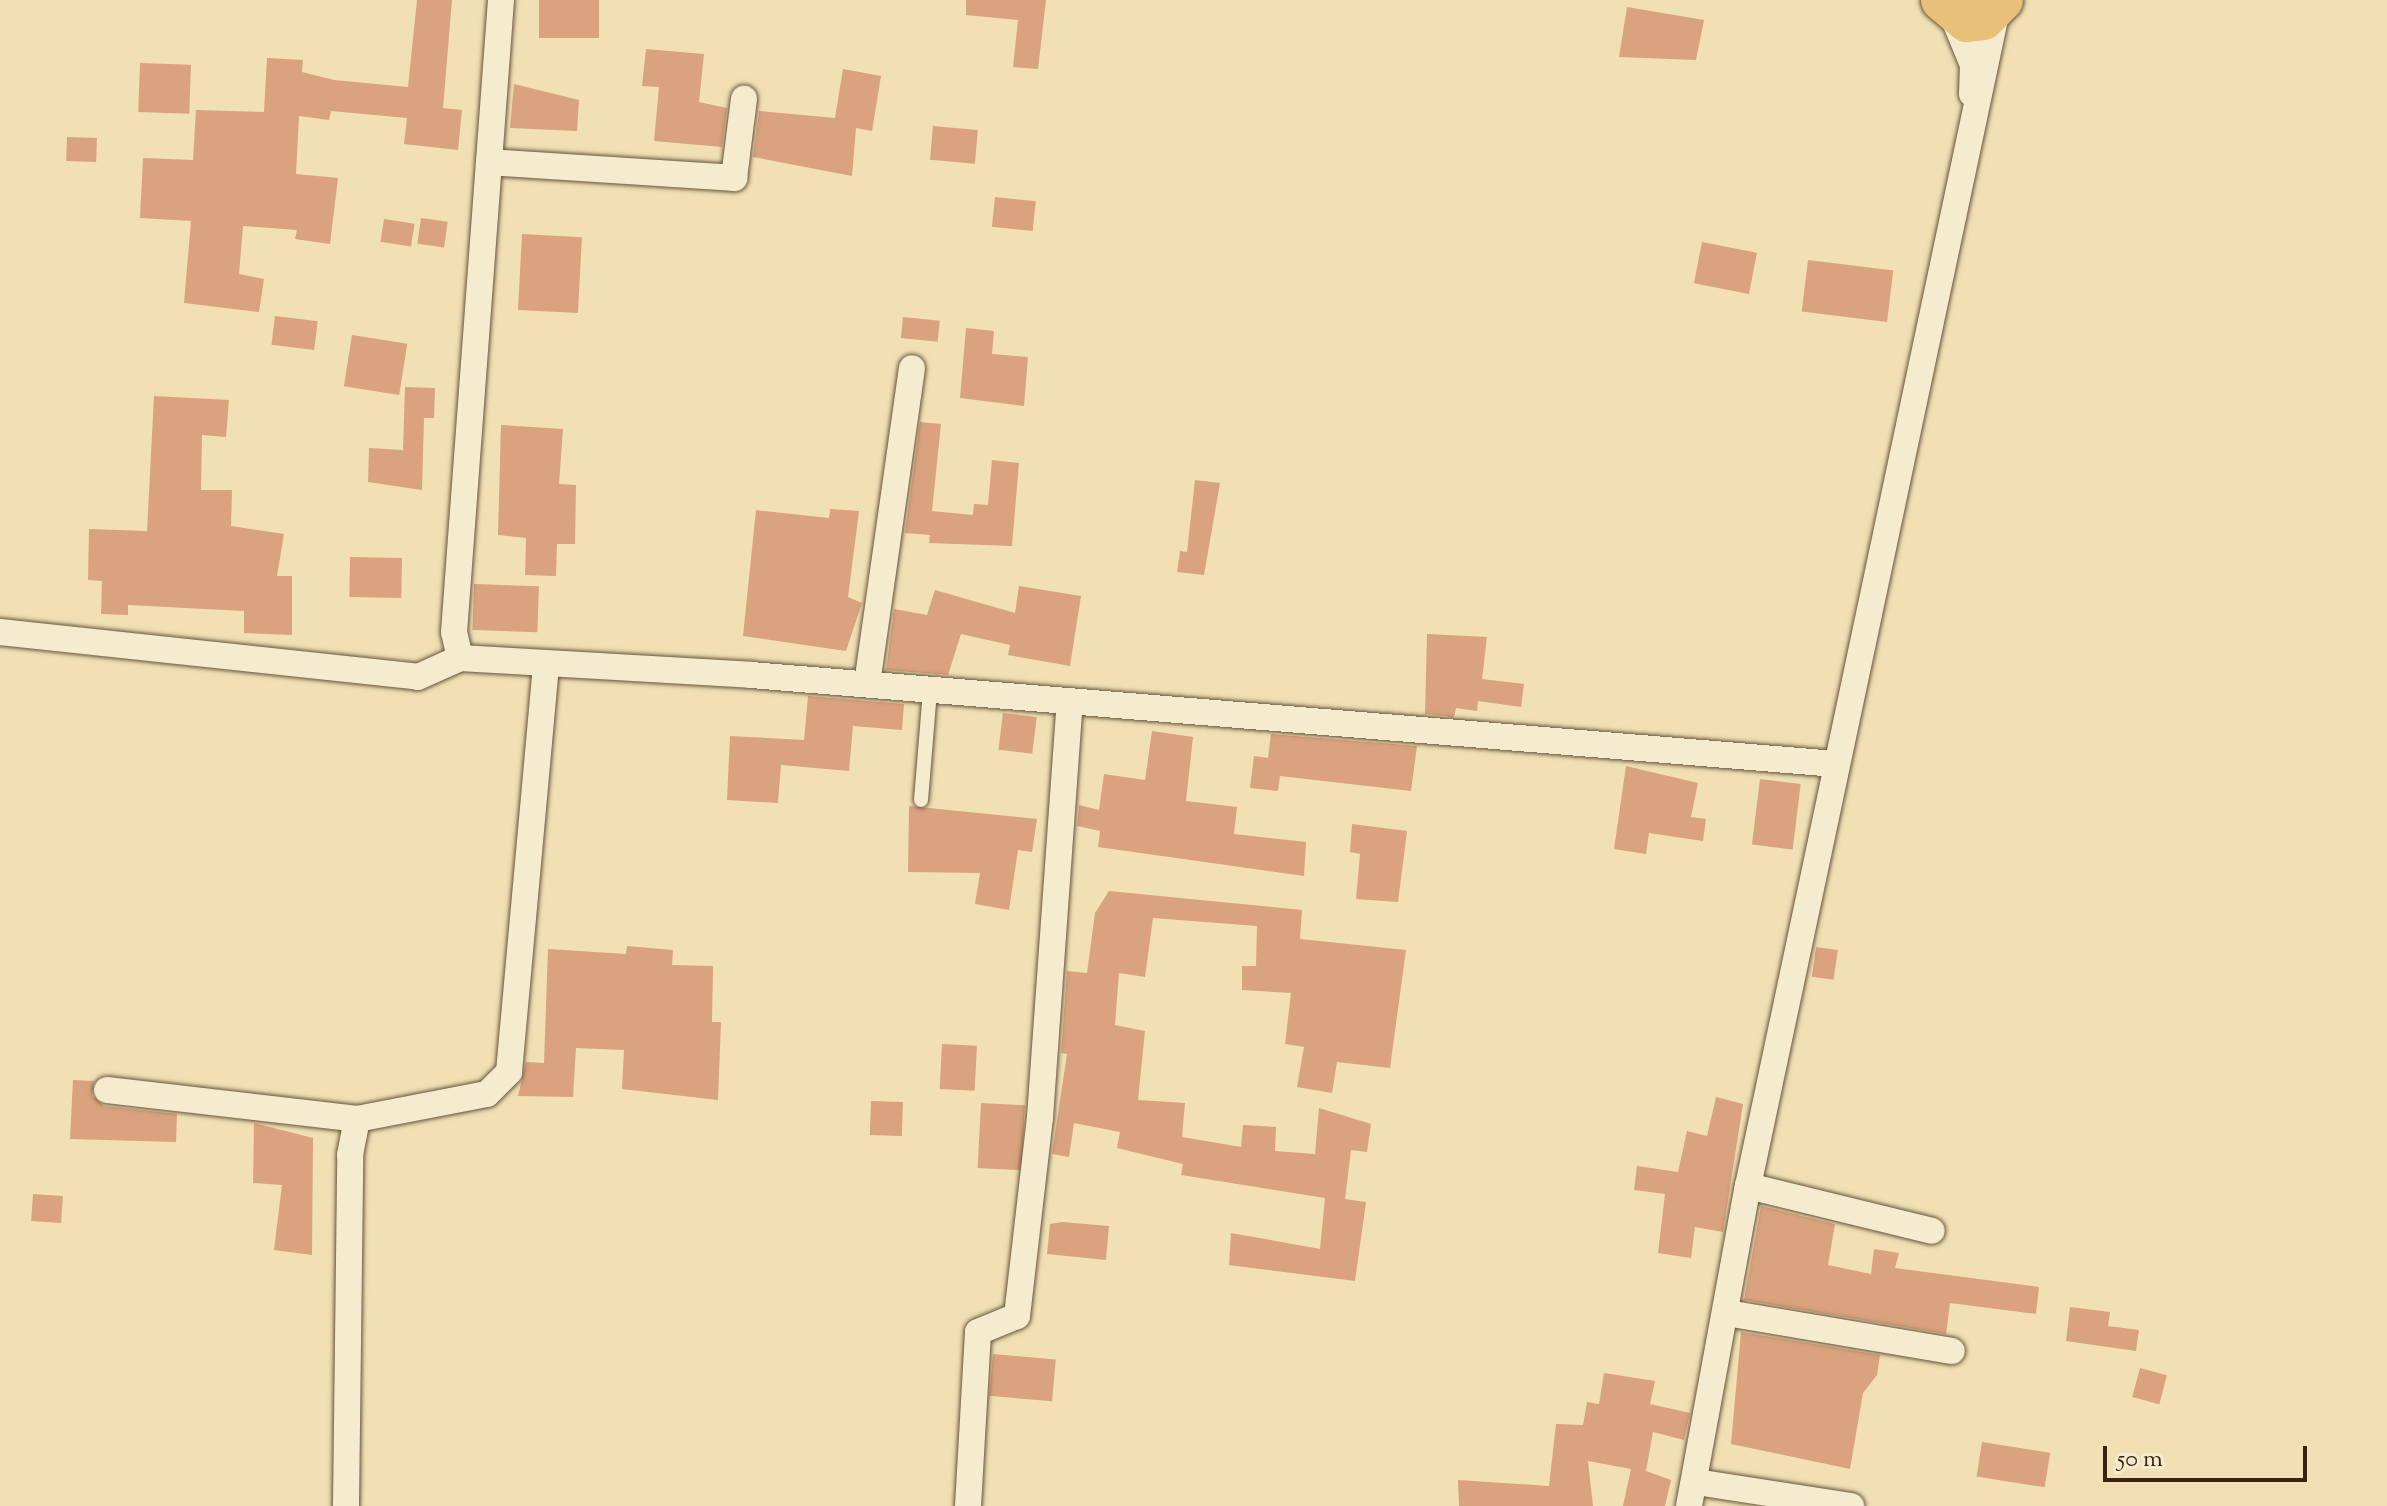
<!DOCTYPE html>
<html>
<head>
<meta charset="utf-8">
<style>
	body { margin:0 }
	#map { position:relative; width:2387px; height:1506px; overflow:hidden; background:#f0e0b4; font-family:"Sorts Mill Goudy",serif }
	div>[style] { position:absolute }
	.building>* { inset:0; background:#daa27e; transform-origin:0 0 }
	.roads { filter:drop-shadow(0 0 2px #67533c) drop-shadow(0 0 2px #67533c) }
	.service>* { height:14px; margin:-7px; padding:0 7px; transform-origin:7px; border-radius:7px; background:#f5ebce }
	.minor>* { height:26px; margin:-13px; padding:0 13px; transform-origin:13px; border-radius:13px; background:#f5ebce }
	.primary>* { height:42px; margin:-21px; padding:0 21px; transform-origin:21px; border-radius:21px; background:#e8c07a }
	span { translate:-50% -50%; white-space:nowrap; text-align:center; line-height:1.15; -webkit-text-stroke:7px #f5ebce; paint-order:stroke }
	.scale { position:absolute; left:2103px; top:1446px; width:204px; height:36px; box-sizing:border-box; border:4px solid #392414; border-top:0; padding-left:10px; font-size:24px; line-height:28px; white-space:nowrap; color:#392414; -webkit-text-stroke:6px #f5ebce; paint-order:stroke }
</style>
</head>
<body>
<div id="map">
	<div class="building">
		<div style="clip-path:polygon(417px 0,452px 0,443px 108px,462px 110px,458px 150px,404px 144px,407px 118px,331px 111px,329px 120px,299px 116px,296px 174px,338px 178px,330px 244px,295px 239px,297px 230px,243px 226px,239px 274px,264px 279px,259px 312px,184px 303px,191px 221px,140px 218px,143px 158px,193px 160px,196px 110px,264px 112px,267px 58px,303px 60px,302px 72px,334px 80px,408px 87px)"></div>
		<div style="left:539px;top:0;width:60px;height:38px"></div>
		<div style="clip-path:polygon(966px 0,1046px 0,1038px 69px,1013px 67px,1018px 20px,966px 15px)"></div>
		<div style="clip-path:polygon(1627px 7px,1704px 20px,1696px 60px,1619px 57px)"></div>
		<div style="clip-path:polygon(646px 49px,704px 54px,699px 102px,727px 108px,722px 147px,654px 141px,659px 87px,642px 86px)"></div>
		<div style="left:140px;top:63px;width:51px;height:49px;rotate:2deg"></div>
		<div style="clip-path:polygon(843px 69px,881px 76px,872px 131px,856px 128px,852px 176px,753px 157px,759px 111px,835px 118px)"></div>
		<div style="clip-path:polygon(514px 84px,579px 100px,577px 131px,510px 128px)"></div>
		<div style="left:933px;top:126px;width:45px;height:34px;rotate:5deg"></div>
		<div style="left:67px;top:137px;width:30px;height:24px;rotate:2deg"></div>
		<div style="left:995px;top:197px;width:41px;height:30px;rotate:6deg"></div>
		<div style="left:421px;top:218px;width:27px;height:26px;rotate:8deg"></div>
		<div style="left:384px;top:219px;width:31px;height:23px;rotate:9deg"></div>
		<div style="left:522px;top:234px;width:60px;height:76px;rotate:3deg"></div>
		<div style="left:1702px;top:242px;width:56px;height:42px;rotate:11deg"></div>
		<div style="left:1808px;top:260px;width:86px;height:52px;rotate:7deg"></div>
		<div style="left:275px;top:316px;width:43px;height:29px;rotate:7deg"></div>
		<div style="left:903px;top:317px;width:37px;height:21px;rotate:6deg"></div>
		<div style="clip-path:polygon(966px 328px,994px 331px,992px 354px,1028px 357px,1024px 406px,960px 398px)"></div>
		<div style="left:352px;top:335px;width:56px;height:52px;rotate:9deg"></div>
		<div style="clip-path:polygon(405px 387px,435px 388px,434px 418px,424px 418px,422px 490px,368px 482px,369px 448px,403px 450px)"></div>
		<div style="clip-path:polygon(154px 396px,229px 400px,226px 437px,202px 435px,201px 490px,232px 490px,231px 526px,284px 534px,277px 576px,292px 576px,292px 635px,244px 633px,244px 611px,128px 605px,128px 615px,101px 614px,102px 581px,88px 580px,89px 529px,147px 531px)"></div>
		<div style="clip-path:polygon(920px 422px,941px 424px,932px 511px,973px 515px,974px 504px,988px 505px,992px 460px,1019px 463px,1012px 546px,929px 543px,930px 535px,905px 533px)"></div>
		<div style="clip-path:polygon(501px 425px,563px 429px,559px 484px,576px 485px,575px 544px,557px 544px,556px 576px,525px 575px,526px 538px,498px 535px)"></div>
		<div style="clip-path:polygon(1195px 480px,1220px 483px,1204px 575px,1177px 572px,1180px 551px,1187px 552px)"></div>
		<div style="clip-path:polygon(830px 509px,859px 511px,848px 597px,862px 603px,846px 651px,743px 636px,756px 510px,829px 518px)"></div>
		<div style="left:350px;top:557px;width:52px;height:40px;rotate:1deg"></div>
		<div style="left:474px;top:584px;width:65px;height:46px;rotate:2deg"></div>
		<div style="clip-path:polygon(1019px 586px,1081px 596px,1070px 666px,1008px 655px,1010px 645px,961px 634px,948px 675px,886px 670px,894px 609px,927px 615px,935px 590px,1015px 613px)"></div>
		<div style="clip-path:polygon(1427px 634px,1487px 637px,1482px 679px,1524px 684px,1521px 707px,1478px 701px,1477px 711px,1456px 708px,1454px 717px,1425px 714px)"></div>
		<div style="clip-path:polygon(808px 696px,904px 704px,902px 730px,853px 726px,849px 771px,781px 765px,778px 803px,727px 800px,730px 736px,804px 740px)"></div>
		<div style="left:1003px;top:713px;width:34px;height:37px;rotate:7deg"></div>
		<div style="clip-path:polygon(1152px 731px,1193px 737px,1186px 801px,1237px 807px,1234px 834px,1306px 842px,1304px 876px,1098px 847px,1100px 831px,1077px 826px,1079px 805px,1099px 810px,1104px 774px,1145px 780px)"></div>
		<div style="clip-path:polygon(1271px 734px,1417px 746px,1411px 791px,1280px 776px,1278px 791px,1250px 788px,1254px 756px,1268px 758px)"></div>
		<div style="clip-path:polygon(1626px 766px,1698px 783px,1691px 817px,1706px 819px,1703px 841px,1649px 833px,1646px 854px,1614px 849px)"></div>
		<div style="left:1760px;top:779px;width:41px;height:66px;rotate:7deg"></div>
		<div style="clip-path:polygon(909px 806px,1037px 819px,1032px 852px,1018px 850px,1009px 910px,975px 904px,980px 873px,908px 872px)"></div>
		<div style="clip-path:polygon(1352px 824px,1407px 831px,1398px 902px,1356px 899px,1360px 854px,1350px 852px)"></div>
		<div style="clip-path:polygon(1109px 891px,1302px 910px,1300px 939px,1406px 950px,1390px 1068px,1337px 1062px,1332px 1093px,1297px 1087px,1304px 1047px,1285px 1044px,1291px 993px,1242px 990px,1242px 966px,1256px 966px,1257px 926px,1153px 918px,1145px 977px,1119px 973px,1115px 1025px,1145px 1031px,1138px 1100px,1185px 1103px,1182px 1137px,1241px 1147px,1243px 1125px,1276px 1127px,1275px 1151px,1315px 1154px,1319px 1108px,1371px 1124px,1367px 1152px,1351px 1150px,1345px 1199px,1366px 1202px,1355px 1281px,1229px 1265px,1231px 1233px,1320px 1249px,1325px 1198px,1181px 1175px,1183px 1164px,1117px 1148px,1120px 1132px,1074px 1123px,1069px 1157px,1052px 1154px,1067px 1054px,1061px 1053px,1067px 971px,1087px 973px,1095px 913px)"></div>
		<div style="clip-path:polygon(627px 946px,673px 950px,672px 965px,713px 966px,712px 1022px,721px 1022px,718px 1100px,622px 1089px,624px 1050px,576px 1048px,573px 1097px,518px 1096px,526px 1062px,544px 1063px,548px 949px,626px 954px)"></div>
		<div style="left:1816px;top:947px;width:22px;height:30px;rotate:8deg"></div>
		<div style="left:942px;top:1044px;width:35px;height:45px;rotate:3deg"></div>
		<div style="clip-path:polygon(73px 1080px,94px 1081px,92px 1096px,104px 1106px,177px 1114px,176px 1142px,70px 1139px)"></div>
		<div style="clip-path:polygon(1716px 1097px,1743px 1104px,1723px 1232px,1695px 1227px,1691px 1258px,1658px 1253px,1665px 1194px,1634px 1190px,1637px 1166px,1678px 1172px,1687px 1131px,1707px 1136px)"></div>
		<div style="left:871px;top:1101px;width:32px;height:34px;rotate:2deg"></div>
		<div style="left:981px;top:1103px;width:44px;height:65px;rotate:3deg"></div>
		<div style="clip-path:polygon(254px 1123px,313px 1138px,312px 1255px,274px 1250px,282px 1185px,253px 1183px)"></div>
		<div style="left:33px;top:1194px;width:30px;height:27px;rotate:4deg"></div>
		<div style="clip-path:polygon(1761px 1206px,1835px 1224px,1828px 1265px,1871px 1274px,1874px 1249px,1899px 1253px,1895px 1268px,2039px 1287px,2036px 1314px,1950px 1303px,1946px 1334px,1744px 1300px)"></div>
		<div style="clip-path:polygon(1062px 1222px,1109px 1226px,1106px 1260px,1047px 1254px,1050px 1224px)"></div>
		<div style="clip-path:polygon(2070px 1307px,2110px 1312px,2108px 1326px,2139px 1330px,2136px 1351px,2066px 1341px)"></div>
		<div style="clip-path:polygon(1741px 1332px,1880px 1355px,1877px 1375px,1863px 1393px,1850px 1469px,1731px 1444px)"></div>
		<div style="left:993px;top:1354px;width:63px;height:42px;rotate:5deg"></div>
		<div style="left:2140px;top:1368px;width:28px;height:30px;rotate:15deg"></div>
		<div style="clip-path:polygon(1604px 1373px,1655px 1381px,1650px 1404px,1690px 1413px,1684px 1440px,1653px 1432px,1646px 1471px,1671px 1480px,1665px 1506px,1623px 1506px,1631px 1469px,1588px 1461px,1593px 1506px,1459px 1506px,1458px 1480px,1549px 1486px,1556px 1424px,1583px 1425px,1587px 1402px,1599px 1404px)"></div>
		<div style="left:1982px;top:1442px;width:69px;height:35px;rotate:9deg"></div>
	</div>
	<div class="roads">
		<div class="service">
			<div style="left:921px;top:800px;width:110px;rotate:-85.3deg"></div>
		</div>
		<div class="minor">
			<div style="left:501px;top:0;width:634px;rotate:94.25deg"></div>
			<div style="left:454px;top:632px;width:27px;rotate:77deg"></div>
			<div style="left:460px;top:658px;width:291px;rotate:3.3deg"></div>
			<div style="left:751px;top:675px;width:1089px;rotate:4.69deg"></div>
			<div style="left:1952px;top:14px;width:55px;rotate:67.6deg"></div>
			<div style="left:1973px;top:65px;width:29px;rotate:92deg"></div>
			<div style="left:489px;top:162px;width:246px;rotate:3.7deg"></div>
			<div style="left:734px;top:178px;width:80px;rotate:-82.8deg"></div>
			<div style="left:0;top:632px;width:420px;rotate:6.1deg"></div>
			<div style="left:418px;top:677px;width:46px;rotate:-24.3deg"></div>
			<div style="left:867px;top:684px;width:319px;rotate:-81.9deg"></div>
			<div style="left:107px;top:1090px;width:252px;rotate:6.6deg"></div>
			<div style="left:1748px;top:1186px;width:189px;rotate:13.7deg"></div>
			<div style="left:1727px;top:1313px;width:228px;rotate:9.6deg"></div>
			<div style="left:1696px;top:1482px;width:157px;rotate:8.8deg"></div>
			<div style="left:346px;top:1506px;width:351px;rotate:-89.3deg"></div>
			<div style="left:350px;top:1155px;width:37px;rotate:-79deg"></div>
			<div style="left:357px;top:1119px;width:132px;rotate:-10.9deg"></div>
			<div style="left:487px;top:1094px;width:31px;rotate:-45deg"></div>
			<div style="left:509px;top:1072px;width:408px;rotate:-84.8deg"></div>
			<div style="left:968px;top:1506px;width:174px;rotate:-86.7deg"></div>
			<div style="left:978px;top:1332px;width:42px;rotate:-22.3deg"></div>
			<div style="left:1017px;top:1316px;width:200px;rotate:-83.4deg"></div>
			<div style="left:1040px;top:1117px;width:416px;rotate:-85.9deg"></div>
			<div style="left:1689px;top:1506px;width:325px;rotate:-79.6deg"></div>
			<div style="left:1748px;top:1186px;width:1203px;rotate:-78.05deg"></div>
		</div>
		<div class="primary">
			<div style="left:1942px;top:0;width:33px;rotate:40deg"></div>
			<div style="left:1967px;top:21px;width:16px;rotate:-7deg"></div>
			<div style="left:1983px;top:19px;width:27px;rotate:-45deg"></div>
		</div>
	</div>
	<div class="scale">50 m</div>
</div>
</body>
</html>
